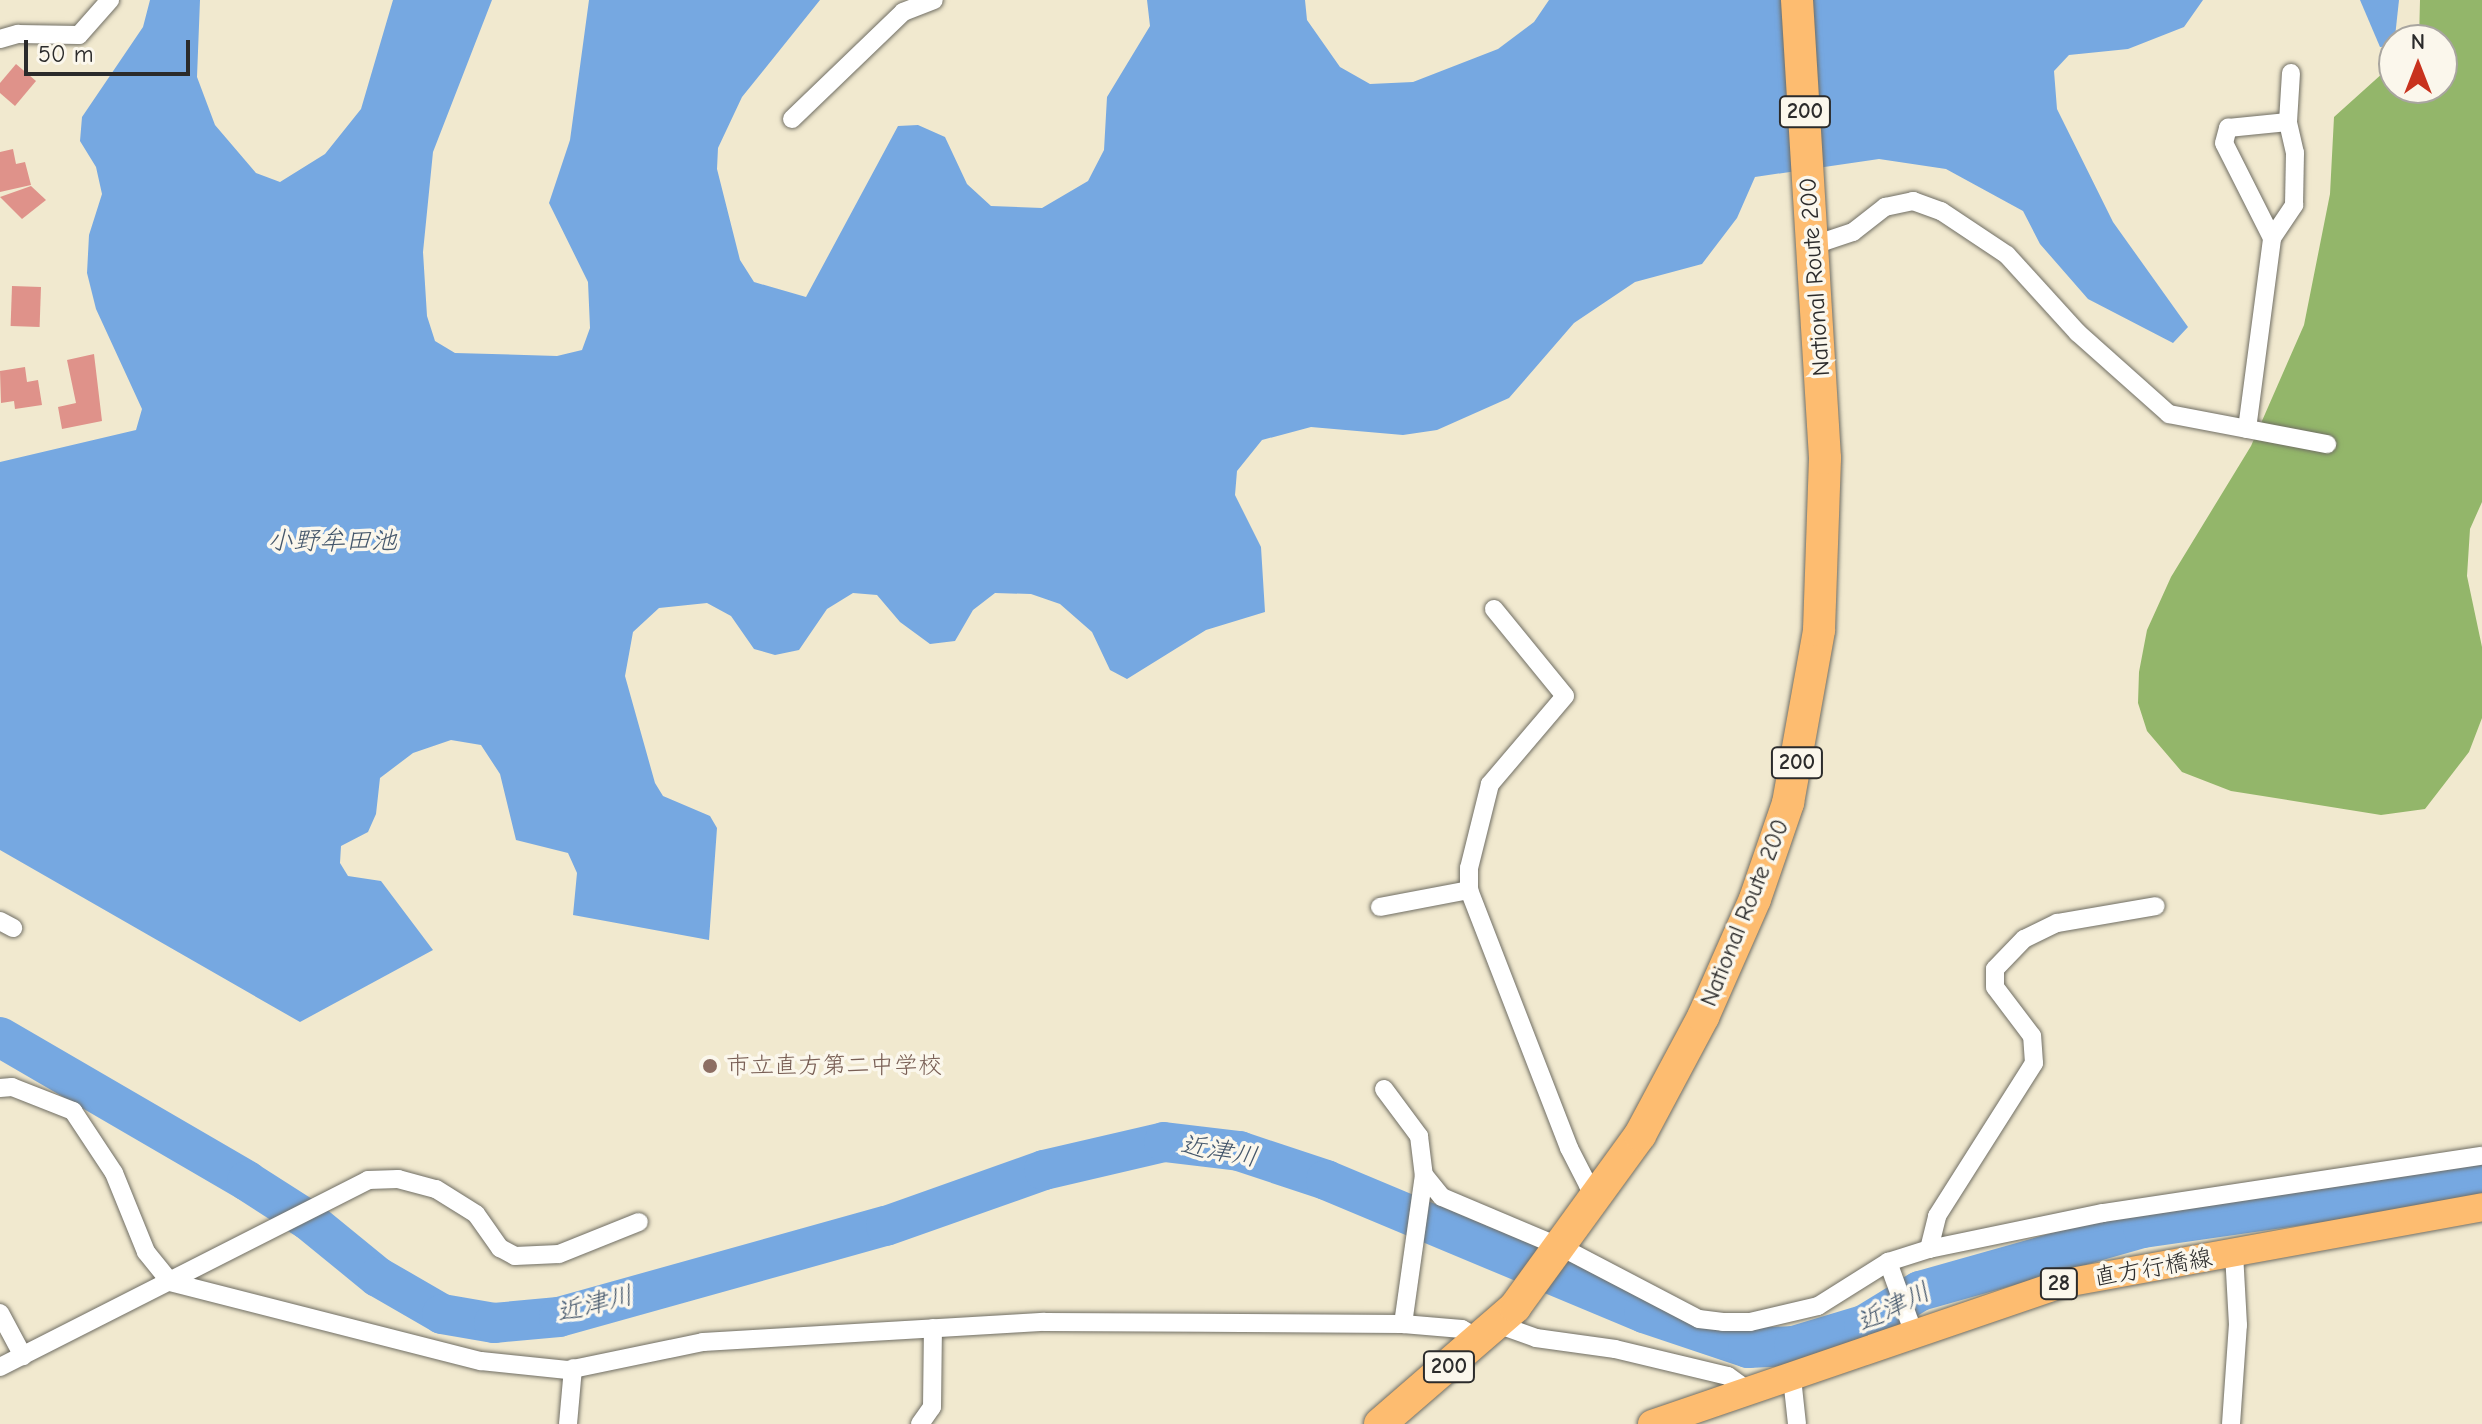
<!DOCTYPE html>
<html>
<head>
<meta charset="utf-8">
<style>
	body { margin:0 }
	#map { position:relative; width:2482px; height:1424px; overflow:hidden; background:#f1e9cf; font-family:"Comic Neue","Klee One",sans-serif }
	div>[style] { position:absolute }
	.forest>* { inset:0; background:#93b66a }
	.water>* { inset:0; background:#76a8e1 }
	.river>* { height:40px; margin:-20px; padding:0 20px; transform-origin:20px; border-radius:20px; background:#76a8e1 }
	.building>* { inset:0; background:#df928a; transform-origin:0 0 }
	.roads { filter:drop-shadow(0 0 2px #706e64) drop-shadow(0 0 2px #706e64) }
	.street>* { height:18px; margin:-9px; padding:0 9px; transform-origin:9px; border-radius:9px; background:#fff }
	.primary>* { height:28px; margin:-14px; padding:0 14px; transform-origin:14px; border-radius:14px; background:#fdbc70 }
	.highway>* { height:32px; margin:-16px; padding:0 16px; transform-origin:16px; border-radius:16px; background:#fdbc70 }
	.dots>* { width:22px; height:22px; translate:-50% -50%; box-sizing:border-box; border:4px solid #fbf7ec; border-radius:50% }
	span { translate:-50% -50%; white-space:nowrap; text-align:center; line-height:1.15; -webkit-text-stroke:7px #fbf7ec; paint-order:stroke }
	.shield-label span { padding:2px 6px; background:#fbf7ec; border:2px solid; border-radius:6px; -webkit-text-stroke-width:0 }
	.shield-label { font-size:22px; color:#2b2b2b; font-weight:700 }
	.street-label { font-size:24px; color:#2b2b2b }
	.education-label { font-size:24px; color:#785e54 }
	.left { translate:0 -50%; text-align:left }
	.water-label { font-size:26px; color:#45576b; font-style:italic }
	.north { position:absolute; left:2378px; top:24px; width:80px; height:80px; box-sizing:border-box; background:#fbf7ec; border:2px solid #a8a59f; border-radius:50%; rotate:0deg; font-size:22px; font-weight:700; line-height:32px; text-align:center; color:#2b2b2b }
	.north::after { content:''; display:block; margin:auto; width:28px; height:36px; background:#c8321e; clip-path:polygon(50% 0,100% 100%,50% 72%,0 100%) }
	.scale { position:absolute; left:24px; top:40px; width:166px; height:36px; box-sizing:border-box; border:4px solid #2b2b2b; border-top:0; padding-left:10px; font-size:24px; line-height:28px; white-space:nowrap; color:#2b2b2b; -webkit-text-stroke:6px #fbf7ec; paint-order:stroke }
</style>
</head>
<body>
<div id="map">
	<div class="forest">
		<div style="clip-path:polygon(2420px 0,2482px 0,2482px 502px,2470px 529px,2467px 576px,2482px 647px,2482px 718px,2469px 752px,2425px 809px,2381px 815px,2231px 791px,2182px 772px,2147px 731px,2138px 703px,2139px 672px,2147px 630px,2171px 577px,2251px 446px,2304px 325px,2330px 194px,2334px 117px,2394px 63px,2394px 88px,2442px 88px,2442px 40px,2419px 40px)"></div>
	</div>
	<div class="water">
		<div style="clip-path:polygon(150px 0,200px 0,197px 77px,215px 125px,256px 173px,280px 182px,325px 154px,361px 109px,393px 0,492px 0,433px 152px,423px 252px,427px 316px,435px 341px,455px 353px,557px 356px,582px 350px,590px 328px,588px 282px,549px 203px,570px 140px,589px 0,820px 0,742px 97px,718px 148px,717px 169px,740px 260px,754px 282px,806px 297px,898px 126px,918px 125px,945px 137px,967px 184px,991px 206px,1042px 208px,1088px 181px,1104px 150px,1107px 97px,1150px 26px,1147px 0,1305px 0,1307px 20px,1340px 67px,1370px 84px,1413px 82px,1498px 49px,1534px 22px,1549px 0,2203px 0,2184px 27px,2128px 49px,2069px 55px,2054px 71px,2057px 109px,2113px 222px,2188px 327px,2173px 343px,2088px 299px,2040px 244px,2023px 211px,1946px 169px,1879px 159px,1755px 177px,1737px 218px,1702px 264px,1635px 282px,1574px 323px,1509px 398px,1437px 430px,1403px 435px,1311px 427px,1262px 440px,1237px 471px,1235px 495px,1261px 547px,1265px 612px,1206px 630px,1127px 679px,1110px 670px,1092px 632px,1060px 604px,1031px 594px,995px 593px,973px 610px,955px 641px,930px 644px,900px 622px,877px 595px,853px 593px,827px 609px,799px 650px,775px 655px,754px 649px,731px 616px,707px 603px,659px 608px,633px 632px,625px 676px,655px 783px,663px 796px,710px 816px,717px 828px,709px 940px,573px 915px,577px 873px,568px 853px,516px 840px,500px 774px,481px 745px,451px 740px,413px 753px,380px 778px,376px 814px,368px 832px,341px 846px,340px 863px,348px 876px,381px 881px,433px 950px,300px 1022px,0 850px,0 462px,136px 430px,142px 409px,96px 309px,87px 273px,89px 235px,102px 194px,96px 167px,80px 141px,82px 117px,143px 27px)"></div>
		<div style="clip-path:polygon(2360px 0,2399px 0,2394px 46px,2380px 47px)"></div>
	</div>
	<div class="river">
		<div style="left:0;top:1037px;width:286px;rotate:30.2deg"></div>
		<div style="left:247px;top:1181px;width:72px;rotate:32.6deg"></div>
		<div style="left:308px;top:1220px;width:90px;rotate:39.2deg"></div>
		<div style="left:378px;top:1277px;width:74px;rotate:30deg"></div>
		<div style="left:442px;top:1314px;width:53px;rotate:9.8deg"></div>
		<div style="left:494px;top:1323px;width:65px;rotate:-5.3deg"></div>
		<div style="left:559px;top:1317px;width:339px;rotate:-15.6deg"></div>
		<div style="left:886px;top:1226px;width:168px;rotate:-19.5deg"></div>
		<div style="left:1044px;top:1170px;width:123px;rotate:-13.1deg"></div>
		<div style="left:1164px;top:1142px;width:76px;rotate:6.8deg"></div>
		<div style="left:1239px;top:1151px;width:92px;rotate:18.4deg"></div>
		<div style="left:1326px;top:1180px;width:345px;rotate:22.7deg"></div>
		<div style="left:1644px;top:1313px;width:110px;rotate:18.6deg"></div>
		<div style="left:1748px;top:1348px;width:46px;rotate:-2.5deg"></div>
		<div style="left:1794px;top:1346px;width:73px;rotate:-16.7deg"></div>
		<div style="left:1864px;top:1325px;width:66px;rotate:-31.3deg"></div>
		<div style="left:1920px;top:1291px;width:232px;rotate:-15.8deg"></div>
		<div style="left:2143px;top:1228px;width:268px;rotate:-8.2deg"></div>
		<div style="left:2408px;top:1190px;width:76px;rotate:-12.9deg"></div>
	</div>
	<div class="building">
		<div style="clip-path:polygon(16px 64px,36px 81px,15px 106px,0 93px,0 83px)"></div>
		<div style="clip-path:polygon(13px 149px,16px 164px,25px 162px,31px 185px,0 192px,0 152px)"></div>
		<div style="clip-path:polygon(31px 186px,46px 200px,22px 219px,0 197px)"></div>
		<div style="left:12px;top:286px;width:29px;height:40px;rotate:2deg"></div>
		<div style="clip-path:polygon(94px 354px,102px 421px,62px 429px,58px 407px,76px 403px,67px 360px)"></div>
		<div style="clip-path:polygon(25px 367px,27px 382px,38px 380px,42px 405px,15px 409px,14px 401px,1px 403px,0 371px)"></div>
	</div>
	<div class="roads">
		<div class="street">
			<div style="left:0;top:39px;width:19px;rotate:-16deg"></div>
			<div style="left:18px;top:34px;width:61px;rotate:0.9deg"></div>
			<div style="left:79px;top:35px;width:47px;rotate:-48.5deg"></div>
			<div style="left:792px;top:119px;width:154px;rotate:-43.9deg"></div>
			<div style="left:903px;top:12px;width:33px;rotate:-21deg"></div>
			<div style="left:2272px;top:238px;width:106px;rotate:-116.8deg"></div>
			<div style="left:2224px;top:143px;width:16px;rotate:-75deg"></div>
			<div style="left:2228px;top:128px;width:60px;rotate:-5.7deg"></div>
			<div style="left:1814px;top:245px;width:41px;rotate:-18.4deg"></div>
			<div style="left:1853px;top:232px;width:41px;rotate:-38deg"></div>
			<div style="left:1885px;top:207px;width:29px;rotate:-12deg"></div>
			<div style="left:1913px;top:201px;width:30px;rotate:20deg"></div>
			<div style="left:1941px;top:211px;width:79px;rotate:33.7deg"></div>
			<div style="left:2007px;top:255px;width:105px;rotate:47.7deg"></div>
			<div style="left:2078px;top:333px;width:122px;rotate:41.7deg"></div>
			<div style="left:2169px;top:414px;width:161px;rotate:10.8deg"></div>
			<div style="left:2247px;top:429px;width:193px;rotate:-82.5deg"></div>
			<div style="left:2272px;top:238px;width:40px;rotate:-56deg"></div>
			<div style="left:2294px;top:205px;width:52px;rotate:-88.9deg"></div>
			<div style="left:2295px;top:153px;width:32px;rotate:-103deg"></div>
			<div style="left:2288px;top:122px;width:49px;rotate:-86.5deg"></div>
			<div style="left:1494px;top:609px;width:112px;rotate:50.8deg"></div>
			<div style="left:1565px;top:696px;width:116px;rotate:130.4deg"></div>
			<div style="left:1490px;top:784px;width:87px;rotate:104deg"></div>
			<div style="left:1469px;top:868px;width:22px;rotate:90deg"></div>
			<div style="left:1469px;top:890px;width:277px;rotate:68.8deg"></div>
			<div style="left:1569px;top:1148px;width:42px;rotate:62.8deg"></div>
			<div style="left:1588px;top:1185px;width:15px;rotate:20deg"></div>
			<div style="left:1380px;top:907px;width:91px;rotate:-10.8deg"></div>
			<div style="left:0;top:921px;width:15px;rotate:28deg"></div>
			<div style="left:0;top:1088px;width:12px;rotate:-5deg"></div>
			<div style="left:12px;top:1087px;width:66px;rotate:21.5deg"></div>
			<div style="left:73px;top:1111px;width:74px;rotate:56.5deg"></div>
			<div style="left:114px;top:1173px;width:85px;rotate:67.9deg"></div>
			<div style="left:146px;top:1252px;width:38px;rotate:51deg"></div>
			<div style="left:170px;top:1282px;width:321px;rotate:14.3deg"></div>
			<div style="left:481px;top:1361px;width:87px;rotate:5.9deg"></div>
			<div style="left:568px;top:1370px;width:138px;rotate:-11.7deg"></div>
			<div style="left:703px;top:1342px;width:342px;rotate:-3.4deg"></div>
			<div style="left:1044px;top:1322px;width:359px;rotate:0.3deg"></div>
			<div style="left:1403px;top:1324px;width:59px;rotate:4.8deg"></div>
			<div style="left:1462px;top:1329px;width:20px;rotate:30deg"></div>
			<div style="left:1384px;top:1089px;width:59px;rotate:53.3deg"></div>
			<div style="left:1419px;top:1136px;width:39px;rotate:83deg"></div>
			<div style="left:1424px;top:1175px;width:28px;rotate:51deg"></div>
			<div style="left:1442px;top:1197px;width:131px;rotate:22.9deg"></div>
			<div style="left:1563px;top:1248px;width:153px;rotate:27.6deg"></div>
			<div style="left:1699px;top:1319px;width:24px;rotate:7deg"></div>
			<div style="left:1723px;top:1322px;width:27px"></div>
			<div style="left:1750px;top:1322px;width:70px;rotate:-13.2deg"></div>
			<div style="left:1818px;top:1306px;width:83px;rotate:-32.2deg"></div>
			<div style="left:1888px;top:1262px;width:43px;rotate:-17.6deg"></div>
			<div style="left:1929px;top:1249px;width:178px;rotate:-11.7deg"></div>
			<div style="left:2103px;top:1213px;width:383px;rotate:-8.6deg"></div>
			<div style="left:1929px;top:1249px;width:34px;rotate:-76deg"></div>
			<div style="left:1937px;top:1216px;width:181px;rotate:-57.6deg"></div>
			<div style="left:2034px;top:1063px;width:27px;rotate:-94deg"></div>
			<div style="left:2032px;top:1036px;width:61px;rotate:-127.1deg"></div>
			<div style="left:1995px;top:987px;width:18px;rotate:-90deg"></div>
			<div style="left:1995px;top:969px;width:42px;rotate:-46deg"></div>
			<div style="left:2024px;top:939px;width:37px;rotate:-26deg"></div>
			<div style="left:2057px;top:923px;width:100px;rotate:-9.7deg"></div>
			<div style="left:1888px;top:1262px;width:73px;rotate:70.1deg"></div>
			<div style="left:0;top:1313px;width:49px;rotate:61.9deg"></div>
			<div style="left:1403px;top:1324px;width:150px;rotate:-82deg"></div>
			<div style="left:1497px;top:1324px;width:41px;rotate:19.7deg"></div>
			<div style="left:1536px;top:1338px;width:80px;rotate:7.9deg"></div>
			<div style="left:1615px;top:1349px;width:116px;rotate:13.4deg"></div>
			<div style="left:1728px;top:1376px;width:27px;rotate:36deg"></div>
			<div style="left:0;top:1367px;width:413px;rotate:-26.9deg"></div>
			<div style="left:368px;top:1180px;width:30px;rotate:-2deg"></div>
			<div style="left:398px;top:1179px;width:39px;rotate:15deg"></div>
			<div style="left:436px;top:1189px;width:47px;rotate:32deg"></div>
			<div style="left:476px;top:1214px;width:42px;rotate:54.8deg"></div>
			<div style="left:500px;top:1248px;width:17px;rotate:28deg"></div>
			<div style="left:515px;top:1256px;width:44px;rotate:-2.6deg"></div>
			<div style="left:559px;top:1254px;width:86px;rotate:-21.8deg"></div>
			<div style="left:1792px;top:1378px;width:46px;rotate:83.8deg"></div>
			<div style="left:568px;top:1424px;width:56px;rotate:-84.9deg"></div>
			<div style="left:920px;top:1424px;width:21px;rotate:-55deg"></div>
			<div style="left:932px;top:1407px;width:79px;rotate:-89.3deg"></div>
			<div style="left:2231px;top:1424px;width:99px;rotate:-86deg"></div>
			<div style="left:2238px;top:1325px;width:72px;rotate:-93.2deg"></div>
		</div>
		<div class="primary">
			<div style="left:1652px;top:1424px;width:431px;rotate:-18.9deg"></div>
			<div style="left:2060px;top:1284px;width:429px;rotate:-10.3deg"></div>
		</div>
		<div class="highway">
			<div style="left:1380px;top:1424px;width:179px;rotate:-40.9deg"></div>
			<div style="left:1515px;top:1307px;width:213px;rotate:-54deg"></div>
			<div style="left:1640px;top:1135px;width:134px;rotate:-61.9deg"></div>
			<div style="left:1703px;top:1017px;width:129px;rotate:-66.2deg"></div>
			<div style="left:1755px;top:899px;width:102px;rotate:-71deg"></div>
			<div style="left:1788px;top:803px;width:176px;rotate:-79.8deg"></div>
			<div style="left:1819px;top:630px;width:172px;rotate:-88deg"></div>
			<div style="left:1825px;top:458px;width:459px;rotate:-93.5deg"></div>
		</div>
	</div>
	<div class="dots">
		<div style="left:710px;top:1066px;background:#8d6e63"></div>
	</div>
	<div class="shield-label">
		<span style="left:1805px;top:112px">200</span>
		<span style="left:1797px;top:763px">200</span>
		<span style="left:2059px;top:1284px">28</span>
		<span style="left:1449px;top:1367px">200</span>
	</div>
	<div class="street-label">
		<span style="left:1815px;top:277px;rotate:-94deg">National Route 200</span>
		<span style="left:1745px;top:913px;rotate:-68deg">National Route 200</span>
		<span style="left:2153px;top:1268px;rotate:-10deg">直方行橋線</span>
	</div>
	<div class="education-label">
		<span class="left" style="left:726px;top:1066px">市立直方第二中学校</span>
	</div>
	<div class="water-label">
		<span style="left:332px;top:542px">小野牟田池</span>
		<span style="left:1219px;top:1152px;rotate:10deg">近津川</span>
		<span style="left:595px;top:1305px;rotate:-14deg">近津川</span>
		<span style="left:1894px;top:1308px;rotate:-26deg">近津川</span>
	</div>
	<div class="north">N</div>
	<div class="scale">50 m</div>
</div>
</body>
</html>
